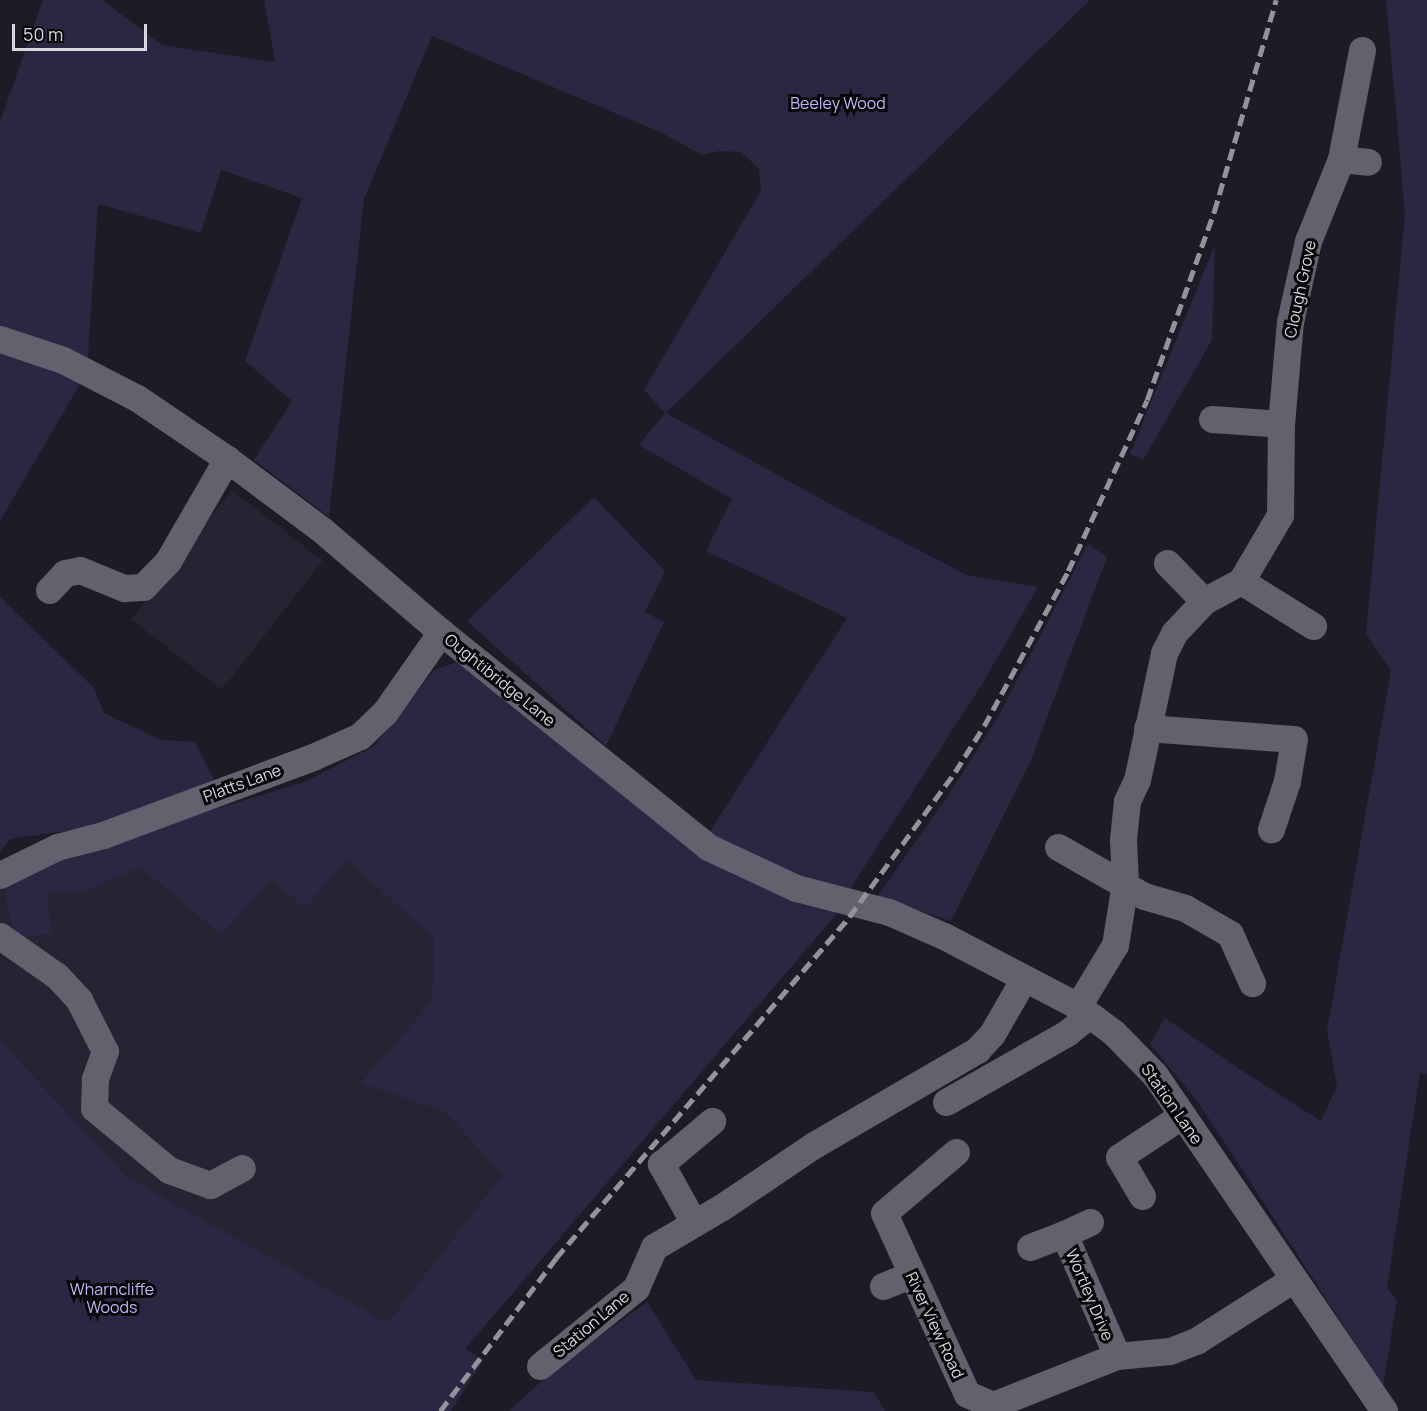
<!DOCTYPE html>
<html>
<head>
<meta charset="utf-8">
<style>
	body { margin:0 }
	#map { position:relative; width:1427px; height:1411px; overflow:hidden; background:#1d1b25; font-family:Manrope,sans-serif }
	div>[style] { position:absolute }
	.built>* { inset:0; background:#262332; transform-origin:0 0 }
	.green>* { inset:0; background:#2c2642 }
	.minor>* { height:27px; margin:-13.5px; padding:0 13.5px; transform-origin:13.5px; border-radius:13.5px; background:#63616d }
	.rail>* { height:4.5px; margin-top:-2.25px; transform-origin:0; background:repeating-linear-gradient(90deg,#94929a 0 12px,transparent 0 18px) }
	span { translate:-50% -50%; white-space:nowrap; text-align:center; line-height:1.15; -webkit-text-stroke:6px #07070a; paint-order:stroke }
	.park-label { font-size:16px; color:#c2b5f7 }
	.street-label { font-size:16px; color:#d9d7de }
	.scale { position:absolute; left:12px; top:24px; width:135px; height:27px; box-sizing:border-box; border:3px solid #d9d7de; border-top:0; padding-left:8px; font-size:18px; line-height:21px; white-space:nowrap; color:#d9d7de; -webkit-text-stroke:4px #07070a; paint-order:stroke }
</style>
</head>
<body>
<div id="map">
	<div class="built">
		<div style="left:232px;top:490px;width:115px;height:164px;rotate:38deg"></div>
		<div style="clip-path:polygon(347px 858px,433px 938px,432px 1001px,360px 1083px,445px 1112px,502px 1175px,389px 1321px,381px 1319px,127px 1177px,0 1040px,0 888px,4px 885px,47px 893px,86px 892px,140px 867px,221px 935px,272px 880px)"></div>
	</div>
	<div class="green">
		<div style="clip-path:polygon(43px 0,102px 0,162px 45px,275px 62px,264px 0,1090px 0,666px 413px,841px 510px,967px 575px,1038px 587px,984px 681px,850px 889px,802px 880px,707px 836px,847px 618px,706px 551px,732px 499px,639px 445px,665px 413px,644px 390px,761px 191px,759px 169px,741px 152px,719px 151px,702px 155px,662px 133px,432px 36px,364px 199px,329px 517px,254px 460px,292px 401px,245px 361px,302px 198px,221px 170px,201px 233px,98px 204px,87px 372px,0 521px,0 122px)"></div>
		<div style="clip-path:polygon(1386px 0,1427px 0,1427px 1074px,1420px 1073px,1387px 1288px,1397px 1300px,1383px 1386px,1198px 1102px,1150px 1044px,1165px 1018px,1241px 1070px,1321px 1121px,1337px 1086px,1327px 1030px,1391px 671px,1366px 634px,1405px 213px)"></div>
		<div style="clip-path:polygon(1215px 244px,1212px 340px,1143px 460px,1130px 454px)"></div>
		<div style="clip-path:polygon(594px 497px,665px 571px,645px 612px,664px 622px,606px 746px,467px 621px)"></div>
		<div style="clip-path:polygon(1088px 544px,1107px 557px,1031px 760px,951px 921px,877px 897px,947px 797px,998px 717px)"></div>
		<div style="clip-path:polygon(0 597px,94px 688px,104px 713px,161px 740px,195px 742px,214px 780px,101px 826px,10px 839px,0 852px)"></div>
		<div style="clip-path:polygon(461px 661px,698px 853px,839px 911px,465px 1349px,484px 1359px,451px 1411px,0 1411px,0 1040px,127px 1177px,381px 1319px,389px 1321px,502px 1175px,445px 1112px,360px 1083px,432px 1001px,433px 938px,347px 859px,305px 908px,272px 880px,221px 935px,140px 867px,86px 892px,47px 893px,52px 933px,14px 939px,4px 885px,61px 855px,305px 782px,374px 746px,434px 670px)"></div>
		<div style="clip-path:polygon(647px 1302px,696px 1380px,874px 1392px,885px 1411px,509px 1411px,548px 1375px)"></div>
	</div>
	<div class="minor">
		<div style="left:1341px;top:159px;width:27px;rotate:6deg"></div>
		<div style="left:0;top:339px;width:66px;rotate:18.4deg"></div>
		<div style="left:63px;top:360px;width:83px;rotate:27.2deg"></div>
		<div style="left:137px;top:398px;width:109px;rotate:34.1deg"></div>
		<div style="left:227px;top:459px;width:119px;rotate:36.8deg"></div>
		<div style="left:322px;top:530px;width:157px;rotate:40.6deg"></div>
		<div style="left:441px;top:632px;width:343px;rotate:38.8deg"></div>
		<div style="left:708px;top:847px;width:97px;rotate:25deg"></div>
		<div style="left:796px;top:888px;width:96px;rotate:14.5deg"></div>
		<div style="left:889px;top:912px;width:60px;rotate:23.6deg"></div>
		<div style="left:944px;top:936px;width:151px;rotate:27.6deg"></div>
		<div style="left:1078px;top:1006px;width:45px;rotate:36.9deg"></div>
		<div style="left:1114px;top:1033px;width:59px;rotate:45.7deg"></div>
		<div style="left:1155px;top:1075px;width:407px;rotate:55.7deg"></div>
		<div style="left:1212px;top:419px;width:69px;rotate:4.1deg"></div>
		<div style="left:1167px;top:563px;width:53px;rotate:45.8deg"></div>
		<div style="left:1241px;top:581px;width:85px;rotate:32deg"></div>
		<div style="left:49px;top:590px;width:23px;rotate:-47deg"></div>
		<div style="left:65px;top:573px;width:15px;rotate:-11deg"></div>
		<div style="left:80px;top:570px;width:48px;rotate:22.2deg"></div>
		<div style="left:124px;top:588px;width:19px;rotate:-3deg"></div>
		<div style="left:143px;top:587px;width:36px;rotate:-46deg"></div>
		<div style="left:168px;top:561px;width:118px;rotate:-60deg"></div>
		<div style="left:1147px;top:728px;width:147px;rotate:4.3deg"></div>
		<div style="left:1294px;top:739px;width:43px;rotate:99.5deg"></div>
		<div style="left:1287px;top:781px;width:51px;rotate:108.4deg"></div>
		<div style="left:1058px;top:847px;width:99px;rotate:29.7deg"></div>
		<div style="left:1144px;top:896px;width:43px;rotate:16.3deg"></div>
		<div style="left:1185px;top:908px;width:52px;rotate:30deg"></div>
		<div style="left:1230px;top:934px;width:54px;rotate:65.8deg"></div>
		<div style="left:0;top:875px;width:64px;rotate:-26.2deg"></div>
		<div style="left:57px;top:847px;width:48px;rotate:-14.6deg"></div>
		<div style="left:103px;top:835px;width:226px;rotate:-20.4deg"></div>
		<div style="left:315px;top:756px;width:49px;rotate:-24deg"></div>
		<div style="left:360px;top:736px;width:35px;rotate:-44deg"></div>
		<div style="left:385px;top:712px;width:98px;rotate:-55deg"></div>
		<div style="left:0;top:936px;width:70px;rotate:35.1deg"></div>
		<div style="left:57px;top:976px;width:33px;rotate:47deg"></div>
		<div style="left:79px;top:1000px;width:57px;rotate:63deg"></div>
		<div style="left:105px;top:1051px;width:30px;rotate:110deg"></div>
		<div style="left:95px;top:1079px;width:29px;rotate:92deg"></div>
		<div style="left:94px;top:1108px;width:97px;rotate:39.6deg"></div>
		<div style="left:169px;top:1170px;width:44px;rotate:20.1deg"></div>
		<div style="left:210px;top:1185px;width:36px;rotate:-28deg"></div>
		<div style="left:1078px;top:1006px;width:71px;rotate:-58.8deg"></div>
		<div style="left:1115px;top:945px;width:63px;rotate:-80.8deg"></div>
		<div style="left:1125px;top:883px;width:44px;rotate:-92.6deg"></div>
		<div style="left:1123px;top:839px;width:38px;rotate:-84deg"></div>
		<div style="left:1127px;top:801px;width:23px;rotate:-65deg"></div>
		<div style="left:1137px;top:780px;width:130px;rotate:-78deg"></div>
		<div style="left:1164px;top:653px;width:22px;rotate:-63deg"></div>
		<div style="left:1174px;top:633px;width:44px;rotate:-46.8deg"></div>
		<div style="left:1204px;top:601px;width:42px;rotate:-28.4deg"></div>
		<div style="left:1241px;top:581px;width:77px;rotate:-59.4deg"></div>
		<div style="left:1280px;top:515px;width:91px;rotate:-89.4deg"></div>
		<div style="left:1281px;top:424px;width:102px;rotate:-85deg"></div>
		<div style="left:1290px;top:322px;width:83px;rotate:-77.5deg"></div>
		<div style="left:1308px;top:241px;width:88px;rotate:-68.1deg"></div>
		<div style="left:1341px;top:159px;width:111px;rotate:-79.1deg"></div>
		<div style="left:946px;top:1102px;width:139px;rotate:-29.7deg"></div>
		<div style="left:1067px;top:1033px;width:28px;rotate:-39deg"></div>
		<div style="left:956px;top:1152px;width:94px;rotate:139.7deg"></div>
		<div style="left:884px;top:1213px;width:199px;rotate:65.4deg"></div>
		<div style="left:967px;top:1394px;width:28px;rotate:23deg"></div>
		<div style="left:993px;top:1405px;width:133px;rotate:-21.6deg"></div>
		<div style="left:1117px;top:1356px;width:53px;rotate:-5.4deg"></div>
		<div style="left:1170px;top:1351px;width:28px;rotate:-21deg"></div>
		<div style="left:1196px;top:1341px;width:114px;rotate:-32.4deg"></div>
		<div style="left:1142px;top:1196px;width:45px;rotate:-120.5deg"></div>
		<div style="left:1119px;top:1157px;width:74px;rotate:-33.5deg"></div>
		<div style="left:1090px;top:1222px;width:29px;rotate:155deg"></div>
		<div style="left:1064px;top:1234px;width:133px;rotate:66.5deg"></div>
		<div style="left:694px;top:1223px;width:68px;rotate:-119.2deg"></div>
		<div style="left:661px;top:1164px;width:67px;rotate:-40.1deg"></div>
		<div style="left:1030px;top:1247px;width:36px;rotate:-21deg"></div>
		<div style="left:883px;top:1286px;width:31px;rotate:-22deg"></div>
		<div style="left:540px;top:1366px;width:124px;rotate:-39.1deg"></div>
		<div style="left:636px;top:1288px;width:45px;rotate:-66.3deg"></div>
		<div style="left:654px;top:1247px;width:79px;rotate:-30.5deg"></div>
		<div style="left:722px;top:1207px;width:111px;rotate:-34deg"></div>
		<div style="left:814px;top:1145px;width:189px;rotate:-30.2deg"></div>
		<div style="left:977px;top:1050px;width:22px;rotate:-47deg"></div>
		<div style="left:992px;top:1034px;width:62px;rotate:-60.1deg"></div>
	</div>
	<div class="rail">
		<div style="left:440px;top:1411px;width:192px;rotate:-52.8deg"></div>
		<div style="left:556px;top:1258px;width:450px;rotate:-49.3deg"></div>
		<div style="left:849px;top:917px;width:180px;rotate:-53.8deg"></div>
		<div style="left:955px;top:772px;width:54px;rotate:-57.8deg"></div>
		<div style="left:984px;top:726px;width:176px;rotate:-61.5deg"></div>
		<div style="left:1068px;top:571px;width:188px;rotate:-65.2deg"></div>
		<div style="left:1147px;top:400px;width:200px;rotate:-70.4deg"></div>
		<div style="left:1214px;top:212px;width:221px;rotate:-73.7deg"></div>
	</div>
	<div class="park-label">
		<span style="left:838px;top:103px">Beeley Wood</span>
		<span style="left:112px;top:1298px">Wharncliffe<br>Woods</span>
	</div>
	<div class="street-label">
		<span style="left:1300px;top:289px;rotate:-78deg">Clough Grove</span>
		<span style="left:500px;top:680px;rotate:39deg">Oughtibridge Lane</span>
		<span style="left:242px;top:783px;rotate:-20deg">Platts Lane</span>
		<span style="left:1172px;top:1104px;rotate:55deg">Station Lane</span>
		<span style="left:1090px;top:1295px;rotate:67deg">Wortley Drive</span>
		<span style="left:591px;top:1324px;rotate:-40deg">Station Lane</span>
		<span style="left:935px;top:1325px;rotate:65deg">River View Road</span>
	</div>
	<div class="scale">50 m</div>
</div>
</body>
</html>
